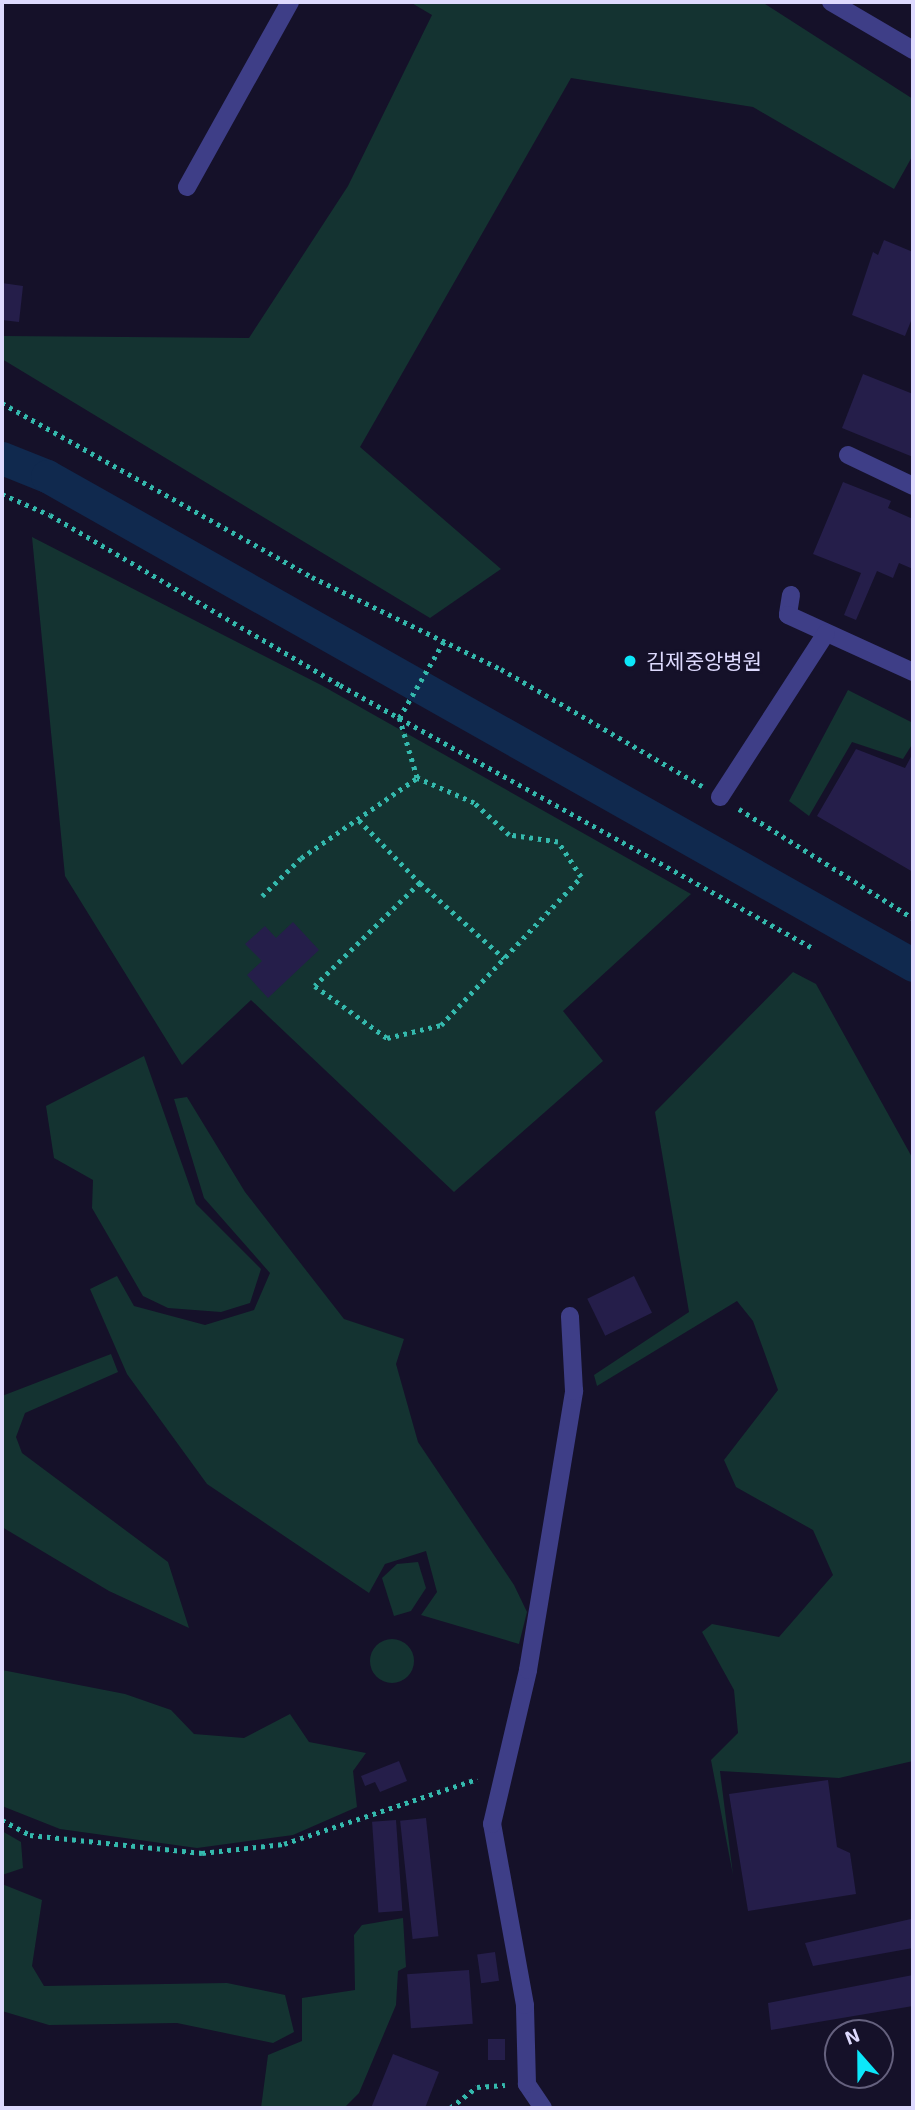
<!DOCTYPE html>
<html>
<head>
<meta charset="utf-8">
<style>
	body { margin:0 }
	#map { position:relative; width:915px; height:2110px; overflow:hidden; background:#151129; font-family:"Exo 2","Noto Sans KR",sans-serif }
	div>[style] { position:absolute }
	.green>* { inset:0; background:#143331 }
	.round { border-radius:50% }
	.canal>* { height:33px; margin:-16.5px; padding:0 16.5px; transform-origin:16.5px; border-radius:16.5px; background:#10294e }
	.building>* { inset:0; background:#251e4a; transform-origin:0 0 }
	.path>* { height:4.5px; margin-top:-2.25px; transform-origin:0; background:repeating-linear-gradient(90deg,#34b9ad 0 3.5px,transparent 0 8.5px) }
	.minor>* { height:18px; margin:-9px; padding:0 9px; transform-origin:9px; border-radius:9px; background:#3e3e87 }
	.dots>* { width:19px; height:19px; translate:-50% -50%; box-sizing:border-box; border:4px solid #151129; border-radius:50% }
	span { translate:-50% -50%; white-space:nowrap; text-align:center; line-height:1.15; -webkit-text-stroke:5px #151129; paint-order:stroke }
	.poi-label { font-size:21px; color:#dedafe }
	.left { translate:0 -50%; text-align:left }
	.frame { position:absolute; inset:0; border:4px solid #dedafe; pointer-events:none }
	.north { position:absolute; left:824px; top:2019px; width:70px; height:70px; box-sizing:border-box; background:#151129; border:2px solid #65617e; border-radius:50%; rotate:339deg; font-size:19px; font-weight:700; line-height:28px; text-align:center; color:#dedafe }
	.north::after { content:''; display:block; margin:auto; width:24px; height:32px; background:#0ce7f9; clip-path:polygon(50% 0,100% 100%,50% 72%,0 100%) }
</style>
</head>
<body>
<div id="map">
	<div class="green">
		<div style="clip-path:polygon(410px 2px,762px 2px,913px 99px,913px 155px,894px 189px,753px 107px,571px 78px,360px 447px,501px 569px,430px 618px,2px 359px,2px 336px,249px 338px,348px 186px,432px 15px)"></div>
		<div style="clip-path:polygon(32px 537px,321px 685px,691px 894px,563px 1011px,603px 1061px,454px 1192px,251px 1000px,182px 1065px,65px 876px)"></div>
		<div style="clip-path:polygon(848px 690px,913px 723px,913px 743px,903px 759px,852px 742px,809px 816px,789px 801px)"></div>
		<div style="clip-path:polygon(793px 972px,816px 984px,913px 1159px,913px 1761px,839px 1778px,720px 1771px,733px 1875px,711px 1760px,738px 1733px,734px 1690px,702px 1632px,712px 1624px,779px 1637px,833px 1575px,813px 1530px,736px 1487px,724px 1460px,778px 1390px,753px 1321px,737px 1301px,597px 1386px,594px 1375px,689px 1312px,655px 1112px)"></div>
		<div style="clip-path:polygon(144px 1056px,196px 1204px,261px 1269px,250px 1303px,221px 1312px,168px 1308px,143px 1296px,92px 1208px,93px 1180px,54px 1158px,46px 1106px)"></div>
		<div style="clip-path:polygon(187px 1097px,245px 1192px,344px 1319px,404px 1339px,396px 1364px,418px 1442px,514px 1585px,527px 1612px,519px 1644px,421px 1615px,437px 1592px,426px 1551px,385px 1564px,369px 1593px,207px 1484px,127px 1374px,90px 1289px,117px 1276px,134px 1306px,205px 1325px,254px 1310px,270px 1273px,204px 1198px,174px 1099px)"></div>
		<div style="clip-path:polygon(111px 1354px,118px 1372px,25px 1413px,16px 1437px,22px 1453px,168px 1562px,189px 1628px,109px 1591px,2px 1527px,2px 1396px)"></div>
		<div style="clip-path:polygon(418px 1562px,426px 1588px,411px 1611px,394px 1616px,382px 1578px,397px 1564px)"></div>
		<div class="round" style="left:370px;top:1639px;width:44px;height:44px"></div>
		<div style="clip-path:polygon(2px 1670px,125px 1694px,171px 1710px,194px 1734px,244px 1738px,290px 1714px,309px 1742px,366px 1753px,353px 1771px,357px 1807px,293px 1835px,197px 1848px,60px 1829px,2px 1806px)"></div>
		<div style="clip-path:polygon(2px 1831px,21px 1842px,23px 1868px,2px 1875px)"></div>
		<div style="clip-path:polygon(2px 1884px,42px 1900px,32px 1966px,44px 1986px,227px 1983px,285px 1995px,294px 2032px,273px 2043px,177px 2023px,49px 2025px,2px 2011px)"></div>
		<div style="clip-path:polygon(403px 1918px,406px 1967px,398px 1971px,396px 2005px,359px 2093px,344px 2108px,261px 2108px,268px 2055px,302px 2041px,302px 1998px,355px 1990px,354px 1935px,362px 1925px)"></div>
	</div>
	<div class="canal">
		<div style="left:2px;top:458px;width:48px;rotate:21.8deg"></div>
		<div style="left:47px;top:476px;width:995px;rotate:29.45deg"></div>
	</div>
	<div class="building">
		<div style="clip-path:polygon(884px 240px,913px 252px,913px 316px,905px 336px,852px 315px,873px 252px,878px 255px)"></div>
		<div style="clip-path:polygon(2px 283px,23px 286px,19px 322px,2px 320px)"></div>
		<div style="clip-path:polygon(863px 374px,913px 394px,913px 457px,842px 428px)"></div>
		<div style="clip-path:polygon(843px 482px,891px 501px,888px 508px,913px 519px,913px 569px,899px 563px,893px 578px,877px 571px,856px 620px,844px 615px,861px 573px,813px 554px)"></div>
		<div style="clip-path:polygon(856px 749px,905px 768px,913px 753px,913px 872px,817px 816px)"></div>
		<div style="clip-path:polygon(293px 922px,319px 950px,268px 998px,247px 975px,262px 961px,245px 944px,265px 926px,276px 938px)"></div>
		<div style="left:634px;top:1276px;width:41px;height:52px;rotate:64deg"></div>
		<div style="clip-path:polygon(399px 1761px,407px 1781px,380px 1792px,375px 1782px,365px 1786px,361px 1776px)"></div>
		<div style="clip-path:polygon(828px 1780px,837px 1847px,850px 1853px,856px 1894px,748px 1911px,729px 1794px)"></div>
		<div style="left:426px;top:1818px;width:119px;height:26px;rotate:84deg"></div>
		<div style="left:396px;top:1820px;width:91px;height:24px;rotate:86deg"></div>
		<div style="clip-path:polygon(911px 1919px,913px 1948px,813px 1966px,805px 1943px)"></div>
		<div style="left:495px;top:1952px;width:29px;height:18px;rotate:82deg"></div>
		<div style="left:469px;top:1970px;width:54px;height:62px;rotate:86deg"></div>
		<div style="clip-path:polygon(913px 1975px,913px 2006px,771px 2030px,768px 2003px)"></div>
		<div style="left:488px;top:2039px;width:17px;height:21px"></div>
		<div style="clip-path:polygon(393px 2054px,439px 2072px,425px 2108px,371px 2108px)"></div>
	</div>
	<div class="path">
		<div style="left:2px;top:403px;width:355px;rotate:29.3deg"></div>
		<div style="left:312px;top:577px;width:210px;rotate:26deg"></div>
		<div style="left:501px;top:669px;width:233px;rotate:30.2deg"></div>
		<div style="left:2px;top:494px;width:52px;rotate:23.6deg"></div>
		<div style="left:50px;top:515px;width:336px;rotate:30.4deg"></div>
		<div style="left:340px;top:685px;width:539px;rotate:29.09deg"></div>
		<div style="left:739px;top:809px;width:205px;rotate:32.1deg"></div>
		<div style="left:359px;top:820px;width:88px;rotate:45.9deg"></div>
		<div style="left:420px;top:883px;width:147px;rotate:135.6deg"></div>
		<div style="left:315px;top:986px;width:89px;rotate:35.8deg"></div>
		<div style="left:387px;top:1038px;width:56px;rotate:-13.5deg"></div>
		<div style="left:441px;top:1025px;width:204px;rotate:-46.6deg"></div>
		<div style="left:581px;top:877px;width:42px;rotate:-123.3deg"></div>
		<div style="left:558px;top:842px;width:49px;rotate:-171.9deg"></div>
		<div style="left:509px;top:835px;width:47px;rotate:-137.6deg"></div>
		<div style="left:474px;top:803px;width:62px;rotate:-156.3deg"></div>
		<div style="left:420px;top:883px;width:113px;rotate:41.8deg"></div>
		<div style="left:262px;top:896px;width:54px;rotate:-44.3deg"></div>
		<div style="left:301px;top:858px;width:141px;rotate:-34.6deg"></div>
		<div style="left:417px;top:778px;width:63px;rotate:-106.7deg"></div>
		<div style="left:399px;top:718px;width:89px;rotate:-59.7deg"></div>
		<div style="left:2px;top:1820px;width:32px;rotate:28deg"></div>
		<div style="left:30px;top:1835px;width:173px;rotate:6deg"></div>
		<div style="left:202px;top:1853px;width:82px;rotate:-6.3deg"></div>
		<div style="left:284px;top:1844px;width:204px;rotate:-18.6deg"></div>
		<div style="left:450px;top:2108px;width:34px;rotate:-38deg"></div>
		<div style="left:477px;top:2087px;width:28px;rotate:-4deg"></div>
	</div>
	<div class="minor">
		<div style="left:831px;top:2px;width:95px;rotate:30.3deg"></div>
		<div style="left:187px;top:187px;width:212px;rotate:-60.9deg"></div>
		<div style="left:848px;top:455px;width:72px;rotate:25.5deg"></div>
		<div style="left:791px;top:595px;width:20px;rotate:99deg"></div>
		<div style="left:788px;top:615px;width:137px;rotate:24.5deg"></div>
		<div style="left:720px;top:797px;width:195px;rotate:-57.1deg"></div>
		<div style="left:543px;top:2108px;width:29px;rotate:-124deg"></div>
		<div style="left:527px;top:2084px;width:79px;rotate:-91.5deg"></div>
		<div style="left:525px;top:2005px;width:184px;rotate:-100.3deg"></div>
		<div style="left:492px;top:1824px;width:158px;rotate:-76.8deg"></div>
		<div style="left:528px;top:1670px;width:283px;rotate:-80.6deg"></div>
		<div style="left:574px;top:1391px;width:75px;rotate:-93.1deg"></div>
	</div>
	<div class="dots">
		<div style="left:630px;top:661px;background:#0ce7f9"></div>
	</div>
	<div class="poi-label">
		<span class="left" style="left:646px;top:661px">김제중앙병원</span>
	</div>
	<div class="frame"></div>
	<div class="north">N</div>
</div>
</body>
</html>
